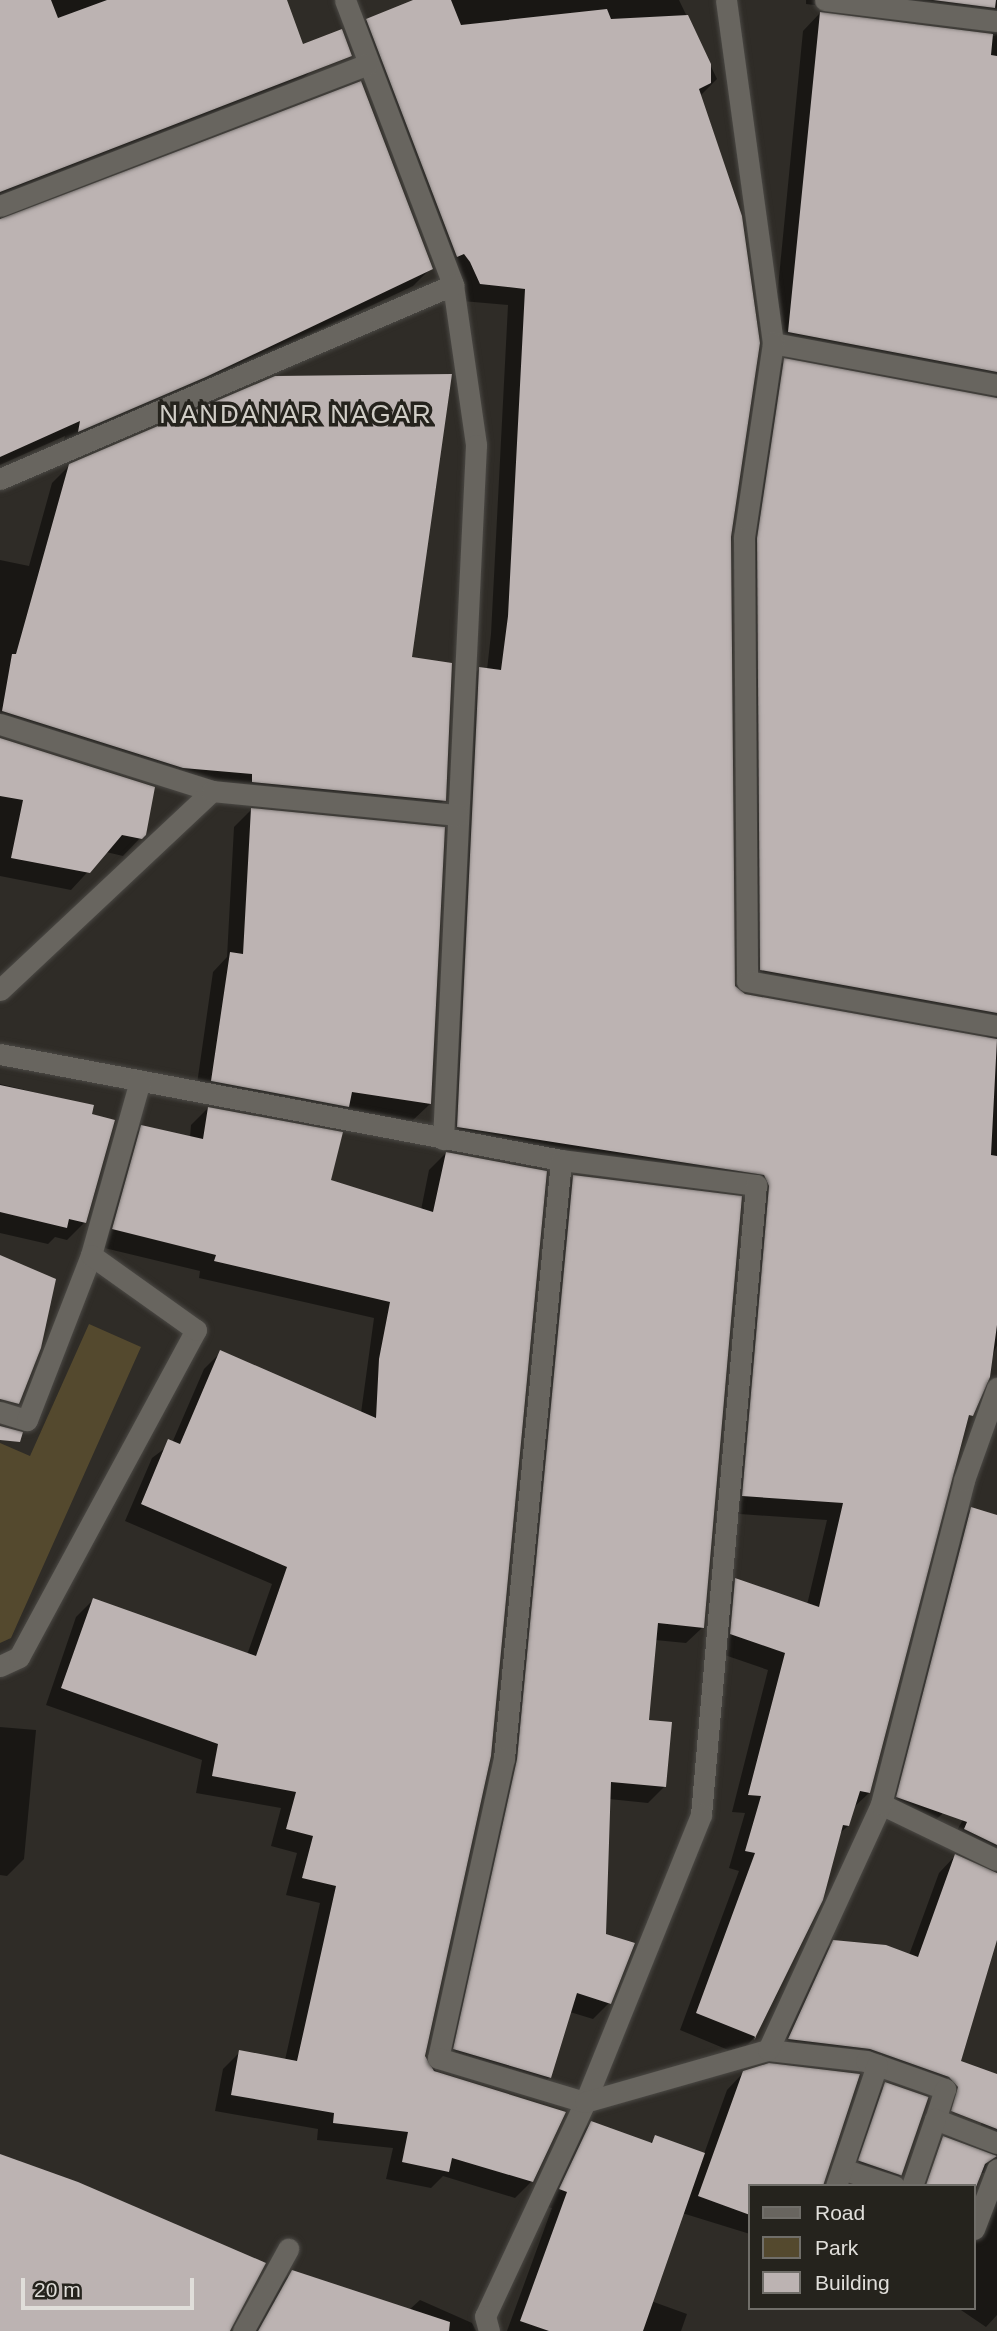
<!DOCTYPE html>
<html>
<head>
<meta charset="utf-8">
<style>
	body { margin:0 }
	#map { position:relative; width:997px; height:2331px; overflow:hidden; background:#2f2c27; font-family:Arial,sans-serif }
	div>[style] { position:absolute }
	.green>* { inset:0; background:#54492e }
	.shadow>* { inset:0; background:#0007 }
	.building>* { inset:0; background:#bcb3b2; transform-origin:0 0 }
	.roads { filter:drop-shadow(0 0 2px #4b4945) drop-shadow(0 0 2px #4b4945) }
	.street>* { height:21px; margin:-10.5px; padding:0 10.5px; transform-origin:10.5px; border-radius:10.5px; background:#68655f }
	span { translate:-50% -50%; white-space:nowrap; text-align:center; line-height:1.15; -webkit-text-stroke:7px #25231d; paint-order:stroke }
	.neighbourhood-label { font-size:26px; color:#d1cec7; letter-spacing:2px }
	.legend { position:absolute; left:748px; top:2184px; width:228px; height:126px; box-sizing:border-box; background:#25231d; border:2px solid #706e69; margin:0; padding:9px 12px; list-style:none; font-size:21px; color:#e0deda }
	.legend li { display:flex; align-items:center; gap:14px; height:35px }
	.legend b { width:35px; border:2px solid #706e69 }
	.scale { position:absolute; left:21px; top:2278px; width:173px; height:32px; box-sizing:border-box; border:4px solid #e0deda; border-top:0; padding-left:9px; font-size:21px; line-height:24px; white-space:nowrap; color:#e0deda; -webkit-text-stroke:5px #25231d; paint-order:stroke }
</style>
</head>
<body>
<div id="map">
	<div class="green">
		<div style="clip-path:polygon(89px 1324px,141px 1347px,11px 1638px,0 1643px,0 1443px,30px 1456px)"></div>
	</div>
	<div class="shadow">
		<div style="clip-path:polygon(0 0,286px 0,311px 71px,293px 88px,0 201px)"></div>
		<div style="clip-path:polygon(417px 0,679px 0,717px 79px,700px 96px,729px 537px,732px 981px,738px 993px,989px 1040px,982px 1030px,743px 987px,741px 556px,767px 378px,785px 360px,997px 418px,997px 1345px,966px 1421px,869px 1793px,853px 1808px,848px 1826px,839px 1834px,821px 1899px,753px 2039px,738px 2054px,680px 2030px,739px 1871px,729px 1868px,745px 1813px,732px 1812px,768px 1670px,713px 1651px,718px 1598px,735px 1580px,807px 1605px,827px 1520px,726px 1513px,751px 1196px,740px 1189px,440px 1144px,462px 686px,479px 669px,487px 670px,491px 634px,508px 305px,462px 301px,350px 38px,367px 20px)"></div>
		<div style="clip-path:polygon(806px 0,997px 0,997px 375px,772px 349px,803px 31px,820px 13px,995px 36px,981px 25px,806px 4px)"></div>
		<div style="clip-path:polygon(0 218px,5px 220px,431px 268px,413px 286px,187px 393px,62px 447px,65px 436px,0 465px)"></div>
		<div style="clip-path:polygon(70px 465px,410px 659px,444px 800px,427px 817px,235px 799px,0 733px,0 560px,29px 566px,52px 483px)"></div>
		<div style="clip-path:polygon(0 740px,144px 834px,123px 856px,106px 852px,71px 890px,0 876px)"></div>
		<div style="clip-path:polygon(251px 810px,430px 1104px,412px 1121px,343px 1110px,195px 1098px,213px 972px,227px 957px,234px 827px)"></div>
		<div style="clip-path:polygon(0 1084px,92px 1106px,85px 1222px,67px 1240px,55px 1237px,48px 1244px,0 1233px)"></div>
		<div style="clip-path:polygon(208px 1108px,329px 1182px,421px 1210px,429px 1170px,446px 1153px,423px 2056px,532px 2181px,515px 2198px,443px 2176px,431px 2188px,386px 2179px,393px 2148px,317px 2140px,318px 2129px,215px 2111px,223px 2069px,240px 2052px,285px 2060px,320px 1903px,286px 1895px,297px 1853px,271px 1846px,281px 1808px,196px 1793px,202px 1760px,46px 1705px,76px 1617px,93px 1600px,247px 1655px,272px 1584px,125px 1521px,152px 1458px,172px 1443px,204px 1369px,221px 1352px,361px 1413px,374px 1318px,199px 1278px,200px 1271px,96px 1246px,125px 1144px,142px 1127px,190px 1138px,191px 1125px)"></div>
		<div style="clip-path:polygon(573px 1177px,703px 1627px,686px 1643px,655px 1640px,647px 1722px,664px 1787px,648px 1803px,609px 1799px,605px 1935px,609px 2003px,593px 2019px,570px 2012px,550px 2077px,533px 2094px,438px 2065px,501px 1777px,557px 1193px)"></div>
		<div style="clip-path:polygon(971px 1509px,997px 1517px,997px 1631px,942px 1814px,927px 1828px,883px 1812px,956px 1524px)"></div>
		<div style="clip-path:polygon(0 1727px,36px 1730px,24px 1859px,7px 1876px,0 1875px)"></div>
		<div style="clip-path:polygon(997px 1757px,997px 1936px,949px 2076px,932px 2093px,853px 2065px,772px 2055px,816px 1959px,834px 1942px,909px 1955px,939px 1873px,955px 1856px,993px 1874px,986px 1865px,948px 1847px)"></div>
		<div style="clip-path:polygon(744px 2072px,750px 2234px,682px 2213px,651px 2301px,687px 2314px,681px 2331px,507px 2331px,552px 2208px,543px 2206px,574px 2139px,591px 2123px,649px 2144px,656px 2137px,704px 2154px,727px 2090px)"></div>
		<div style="clip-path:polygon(886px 2084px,900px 2175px,891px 2184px,851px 2170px,877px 2093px)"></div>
		<div style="clip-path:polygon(997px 2102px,997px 2315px,986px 2327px,958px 2308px,974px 2308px,974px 2241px,993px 2191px,986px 2173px,980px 2173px,974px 2186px,937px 2186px,952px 2165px,991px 2155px,969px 2141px)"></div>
		<div style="clip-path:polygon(292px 2272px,409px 2310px,420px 2300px,472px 2323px,476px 2331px,252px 2331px,275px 2289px)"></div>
	</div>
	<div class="building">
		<div style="clip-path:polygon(0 0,51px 0,58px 18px,107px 0,287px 0,303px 44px,342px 29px,352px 56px,0 192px)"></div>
		<div style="clip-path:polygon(413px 0,451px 0,461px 25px,607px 9px,611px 19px,688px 15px,711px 64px,711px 83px,699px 89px,742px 216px,760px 343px,731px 537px,735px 986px,745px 994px,997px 1039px,991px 1155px,997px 1156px,997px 1325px,990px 1377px,973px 1416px,969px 1415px,870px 1793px,860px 1791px,849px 1826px,843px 1825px,823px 1900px,754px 2040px,756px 2037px,696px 2013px,755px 1853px,745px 1851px,761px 1796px,748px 1795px,785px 1653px,730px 1634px,735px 1578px,819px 1607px,843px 1503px,742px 1496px,769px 1186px,764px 1175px,457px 1127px,479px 667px,501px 670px,508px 616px,525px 289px,480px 284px,470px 262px,464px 254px,457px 257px,366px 19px)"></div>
		<div style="clip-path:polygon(933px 0,996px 0,995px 8px)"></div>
		<div style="clip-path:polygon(820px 12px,993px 34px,991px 55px,997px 56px,997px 372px,788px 332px)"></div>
		<div style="clip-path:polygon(361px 81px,433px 269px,206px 377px,78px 432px,80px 421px,0 457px,0 219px)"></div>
		<div style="clip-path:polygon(784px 358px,997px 398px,997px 1013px,760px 970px,757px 538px)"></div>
		<div style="clip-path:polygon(452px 374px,412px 657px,452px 663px,446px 801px,252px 782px,252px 774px,183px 768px,2px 711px,12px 654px,16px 654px,69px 464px,275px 376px)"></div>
		<div style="clip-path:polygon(0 738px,155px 787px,146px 835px,142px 839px,122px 835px,90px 873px,11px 858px,23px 800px,0 796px)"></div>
		<div style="clip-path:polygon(251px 808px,445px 827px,431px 1104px,352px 1092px,349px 1107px,211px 1081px,230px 952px,243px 954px)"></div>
		<div style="clip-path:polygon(0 1085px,94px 1105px,92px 1114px,115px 1120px,86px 1223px,69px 1219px,67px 1228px,0 1212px)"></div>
		<div style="clip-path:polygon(208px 1107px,343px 1132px,331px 1180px,433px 1212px,446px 1152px,547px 1171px,491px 1756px,425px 2056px,434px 2071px,566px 2112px,533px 2182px,452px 2158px,449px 2172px,402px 2162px,408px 2132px,333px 2123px,334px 2113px,231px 2095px,239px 2050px,297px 2061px,336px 1886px,302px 1878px,313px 1836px,286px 1829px,296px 1792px,212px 1776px,218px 1744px,61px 1688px,93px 1598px,256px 1656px,287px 1567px,141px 1504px,168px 1439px,180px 1444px,220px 1350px,376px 1418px,379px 1359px,390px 1302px,214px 1261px,216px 1255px,112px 1229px,141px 1125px,203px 1139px)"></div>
		<div style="clip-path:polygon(573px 1175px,742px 1196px,704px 1628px,658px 1623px,649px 1720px,672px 1722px,666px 1787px,611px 1782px,606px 1934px,635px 1943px,611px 2004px,577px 1993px,551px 2078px,453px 2049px,517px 1759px)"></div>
		<div style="clip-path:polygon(0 1255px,56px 1279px,41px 1348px,19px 1404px,0 1399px)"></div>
		<div style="clip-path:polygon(0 1426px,23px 1432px,20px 1442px,0 1440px)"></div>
		<div style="clip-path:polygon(971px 1507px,997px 1515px,997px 1845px,964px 1829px,967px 1822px,896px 1797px)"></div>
		<div style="clip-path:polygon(955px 1854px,997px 1873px,997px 1940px,961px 2061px,997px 2074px,997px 2129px,951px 2111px,958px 2087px,949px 2077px,870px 2049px,788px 2039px,833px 1940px,886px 1945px,918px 1957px)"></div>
		<div style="clip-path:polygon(769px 2063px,860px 2074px,823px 2186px,750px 2186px,750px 2215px,698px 2196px,743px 2071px)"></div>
		<div style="left:885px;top:2082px;width:46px;height:83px;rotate:19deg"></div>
		<div style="clip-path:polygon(591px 2121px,652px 2143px,655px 2135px,705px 2153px,643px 2331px,549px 2331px,520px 2321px,567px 2192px,559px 2189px)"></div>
		<div style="clip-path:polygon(943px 2136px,997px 2156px,985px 2164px,974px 2192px,974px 2186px,926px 2185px)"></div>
		<div style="clip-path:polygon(0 2154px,78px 2182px,266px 2263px,230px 2331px,0 2331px)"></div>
		<div style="clip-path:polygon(292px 2270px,450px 2322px,449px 2331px,258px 2331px)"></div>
	</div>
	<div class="roads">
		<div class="street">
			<div style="left:345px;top:0;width:305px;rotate:69.2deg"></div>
			<div style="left:453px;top:285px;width:162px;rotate:81.8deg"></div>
			<div style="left:476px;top:445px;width:695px;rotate:92.72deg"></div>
			<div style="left:726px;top:0;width:346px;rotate:82.2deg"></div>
			<div style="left:773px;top:343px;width:228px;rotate:10.6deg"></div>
			<div style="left:825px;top:0;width:173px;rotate:7deg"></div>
			<div style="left:0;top:206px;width:394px;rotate:-21.1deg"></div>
			<div style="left:773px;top:343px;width:196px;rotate:98.5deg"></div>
			<div style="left:744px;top:537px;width:444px;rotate:89.6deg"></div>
			<div style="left:747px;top:981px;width:254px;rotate:10.2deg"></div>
			<div style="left:0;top:479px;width:493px;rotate:-23.2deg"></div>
			<div style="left:0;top:724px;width:222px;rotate:17.5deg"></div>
			<div style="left:0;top:990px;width:291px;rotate:-43.2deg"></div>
			<div style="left:212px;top:791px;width:247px;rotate:5.6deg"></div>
			<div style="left:0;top:1054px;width:571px;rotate:10.7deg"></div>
			<div style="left:561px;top:1160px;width:197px;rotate:7.3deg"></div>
			<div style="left:756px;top:1185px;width:632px;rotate:94.99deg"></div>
			<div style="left:701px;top:1815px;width:310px;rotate:112deg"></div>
			<div style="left:585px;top:2102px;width:236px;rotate:115deg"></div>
			<div style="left:485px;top:2316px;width:16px;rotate:75deg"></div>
			<div style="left:561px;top:1160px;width:601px;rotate:95.44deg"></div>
			<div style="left:504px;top:1758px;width:307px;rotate:102.4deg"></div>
			<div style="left:438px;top:2058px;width:153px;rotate:16.7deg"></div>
			<div style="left:585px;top:2102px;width:190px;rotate:-15.9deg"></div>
			<div style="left:768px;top:2050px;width:99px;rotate:6.4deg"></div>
			<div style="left:866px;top:2061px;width:84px;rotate:19.5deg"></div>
			<div style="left:945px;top:2089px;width:32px;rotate:108deg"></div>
			<div style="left:935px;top:2119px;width:66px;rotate:21.2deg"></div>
			<div style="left:0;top:1412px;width:28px;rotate:17deg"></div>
			<div style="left:27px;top:1420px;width:177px;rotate:-68.8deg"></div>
			<div style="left:91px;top:1255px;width:181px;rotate:-74.3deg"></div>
			<div style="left:0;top:1666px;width:21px;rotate:-25deg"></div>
			<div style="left:19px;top:1657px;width:372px;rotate:-61.6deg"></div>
			<div style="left:196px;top:1330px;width:129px;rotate:-144.5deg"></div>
			<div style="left:881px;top:1804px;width:129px;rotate:25.8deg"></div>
			<div style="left:768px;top:2050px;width:271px;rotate:-65.3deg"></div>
			<div style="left:881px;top:1804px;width:334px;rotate:-75.6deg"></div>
			<div style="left:964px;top:1480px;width:98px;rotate:-70.3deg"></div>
			<div style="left:842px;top:2169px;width:55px;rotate:18.1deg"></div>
			<div style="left:836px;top:2186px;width:128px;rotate:-71.3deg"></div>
			<div style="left:912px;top:2186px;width:71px;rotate:-71.1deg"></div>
			<div style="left:974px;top:2229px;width:64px;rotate:-69deg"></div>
			<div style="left:243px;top:2331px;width:94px;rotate:-61.2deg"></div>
		</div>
	</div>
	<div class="neighbourhood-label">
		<span style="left:296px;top:415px">NANDANAR NAGAR</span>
	</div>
	<ul class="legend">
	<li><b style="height:9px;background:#68655f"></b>Road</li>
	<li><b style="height:19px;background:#54492e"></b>Park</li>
	<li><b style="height:19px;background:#bcb3b2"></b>Building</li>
	</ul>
	<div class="scale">20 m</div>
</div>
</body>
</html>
